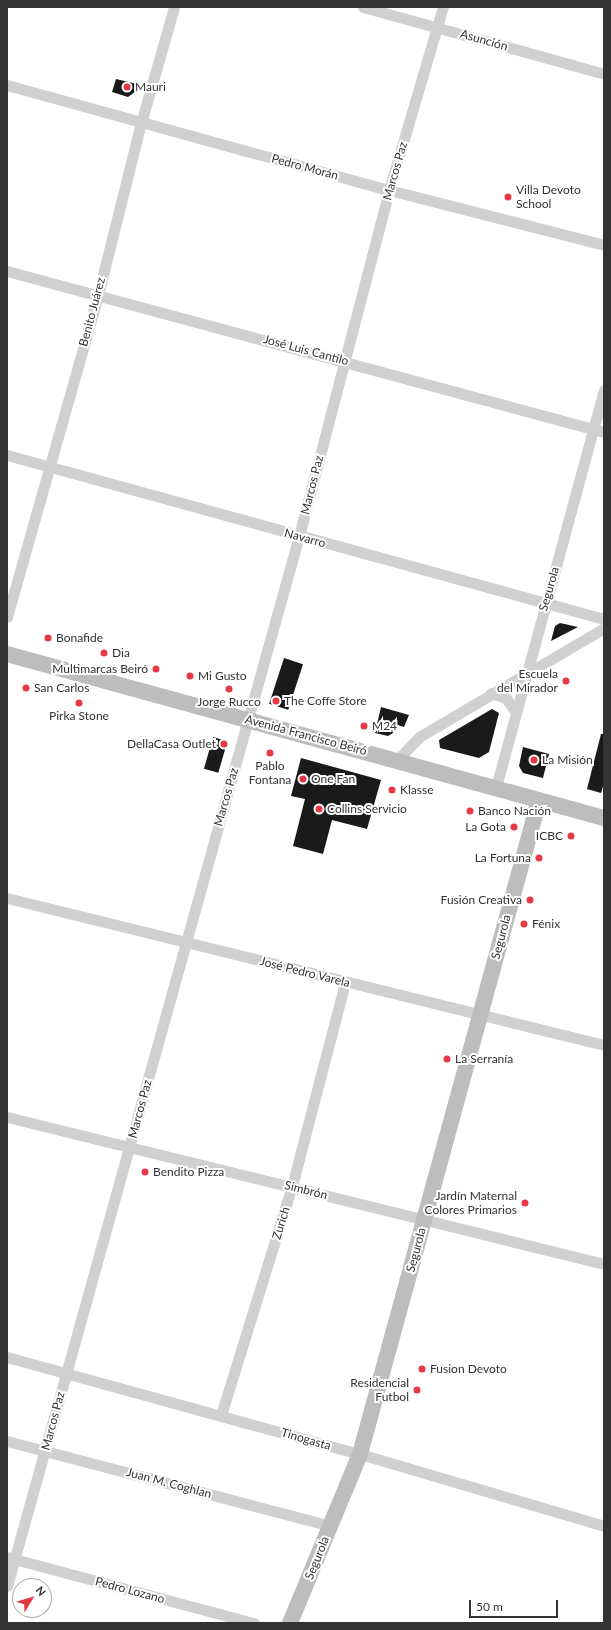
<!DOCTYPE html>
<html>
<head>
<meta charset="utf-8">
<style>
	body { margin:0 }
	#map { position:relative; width:611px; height:1630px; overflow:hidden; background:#fff; font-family:Lato,sans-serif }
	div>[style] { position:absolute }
	.building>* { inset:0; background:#1a1a1a; transform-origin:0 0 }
	.street>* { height:11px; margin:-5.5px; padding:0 5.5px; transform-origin:5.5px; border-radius:5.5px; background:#d0d0d0 }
	.secondary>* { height:16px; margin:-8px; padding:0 8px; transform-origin:8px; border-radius:8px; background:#bdbdbd }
	.dots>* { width:11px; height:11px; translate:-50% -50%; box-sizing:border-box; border:2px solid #fff; border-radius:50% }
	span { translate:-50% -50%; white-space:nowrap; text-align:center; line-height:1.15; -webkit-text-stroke:4px #fff; paint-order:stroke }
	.street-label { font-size:12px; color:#333 }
	.poi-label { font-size:12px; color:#333 }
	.left { translate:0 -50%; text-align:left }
	.right { translate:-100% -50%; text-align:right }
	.frame { position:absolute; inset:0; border:8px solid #333; pointer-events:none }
	.north { position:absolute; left:12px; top:1578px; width:40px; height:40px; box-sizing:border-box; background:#fff; border:1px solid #adadad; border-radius:50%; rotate:52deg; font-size:11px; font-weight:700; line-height:16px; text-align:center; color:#333 }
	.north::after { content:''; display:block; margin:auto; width:14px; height:18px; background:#e63946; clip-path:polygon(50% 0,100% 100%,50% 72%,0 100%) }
	.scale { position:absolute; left:469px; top:1600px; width:89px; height:18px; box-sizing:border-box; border:2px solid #333; border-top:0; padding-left:5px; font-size:12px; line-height:14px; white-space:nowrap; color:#333; -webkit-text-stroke:3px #fff; paint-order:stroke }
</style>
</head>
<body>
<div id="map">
	<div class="building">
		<div style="clip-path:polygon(116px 79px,137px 84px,135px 92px,128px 97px,112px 92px)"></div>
		<div style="clip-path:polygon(560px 623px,578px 627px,551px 641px,555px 626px)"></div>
		<div style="left:284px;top:658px;width:20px;height:48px;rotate:18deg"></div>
		<div style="clip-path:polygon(381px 707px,409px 715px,404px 727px,395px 724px,393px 733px,388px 736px,375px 733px)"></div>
		<div style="clip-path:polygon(492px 709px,499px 713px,489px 752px,479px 758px,440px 748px,439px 740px)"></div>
		<div style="clip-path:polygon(601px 734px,604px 734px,604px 783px,601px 793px,587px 789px)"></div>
		<div style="left:213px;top:737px;width:15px;height:33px;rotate:16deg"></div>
		<div style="clip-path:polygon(523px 747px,549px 754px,543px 778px,523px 773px,519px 766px)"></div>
		<div style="clip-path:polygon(301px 758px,381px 780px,367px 829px,332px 820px,323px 854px,293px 846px,305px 799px,291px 796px)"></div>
	</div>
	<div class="street">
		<div style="left:363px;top:7px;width:250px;rotate:15.5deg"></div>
		<div style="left:7px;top:85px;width:396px;rotate:15.4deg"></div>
		<div style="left:389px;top:190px;width:222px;rotate:14.3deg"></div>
		<div style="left:7px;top:271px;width:618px;rotate:15.09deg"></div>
		<div style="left:7px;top:455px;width:619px;rotate:15.36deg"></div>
		<div style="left:7px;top:617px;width:335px;rotate:-74.2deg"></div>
		<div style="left:98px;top:295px;width:177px;rotate:-76deg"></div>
		<div style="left:141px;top:123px;width:121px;rotate:-74.1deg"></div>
		<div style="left:491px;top:693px;width:16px;rotate:18deg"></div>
		<div style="left:506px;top:698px;width:18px;rotate:56deg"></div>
		<div style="left:397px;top:760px;width:32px;rotate:-46deg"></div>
		<div style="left:419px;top:737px;width:215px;rotate:-30.5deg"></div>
		<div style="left:496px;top:787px;width:411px;rotate:-74.8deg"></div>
		<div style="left:7px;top:898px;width:615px;rotate:13.83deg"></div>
		<div style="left:7px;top:1117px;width:615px;rotate:13.83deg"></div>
		<div style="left:7px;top:1357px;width:366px;rotate:15.4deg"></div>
		<div style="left:360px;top:1454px;width:254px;rotate:16.4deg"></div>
		<div style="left:221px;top:1415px;width:240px;rotate:-72.8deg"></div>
		<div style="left:292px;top:1186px;width:211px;rotate:-75.4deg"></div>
		<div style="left:7px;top:1441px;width:334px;rotate:14.7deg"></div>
		<div style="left:7px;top:1557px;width:256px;rotate:15deg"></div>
		<div style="left:7px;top:1586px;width:1090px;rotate:-74.46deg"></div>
		<div style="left:299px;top:536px;width:358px;rotate:-75.4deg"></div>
		<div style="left:389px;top:190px;width:191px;rotate:-73.6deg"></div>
	</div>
	<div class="secondary">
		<div style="left:7px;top:654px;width:619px;rotate:15.36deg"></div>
		<div style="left:290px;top:1623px;width:183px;rotate:-67.5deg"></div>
		<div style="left:360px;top:1454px;width:678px;rotate:-74.69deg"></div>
	</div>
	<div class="dots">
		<div style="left:127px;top:87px;background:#e63946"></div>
		<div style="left:508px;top:197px;background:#e63946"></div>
		<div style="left:48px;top:638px;background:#e63946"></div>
		<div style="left:104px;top:653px;background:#e63946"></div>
		<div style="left:156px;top:669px;background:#e63946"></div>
		<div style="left:190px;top:676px;background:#e63946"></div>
		<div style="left:566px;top:681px;background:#e63946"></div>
		<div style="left:26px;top:688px;background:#e63946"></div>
		<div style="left:229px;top:689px;background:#e63946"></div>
		<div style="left:276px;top:701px;background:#e63946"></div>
		<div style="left:79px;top:703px;background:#e63946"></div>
		<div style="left:364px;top:726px;background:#e63946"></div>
		<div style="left:224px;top:744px;background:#e63946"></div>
		<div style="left:270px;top:753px;background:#e63946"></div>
		<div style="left:534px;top:760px;background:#e63946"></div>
		<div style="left:303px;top:779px;background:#e63946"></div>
		<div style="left:392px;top:790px;background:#e63946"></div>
		<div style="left:319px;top:809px;background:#e63946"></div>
		<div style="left:470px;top:811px;background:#e63946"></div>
		<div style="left:514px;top:827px;background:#e63946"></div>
		<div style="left:571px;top:836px;background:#e63946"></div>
		<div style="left:539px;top:858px;background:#e63946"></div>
		<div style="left:530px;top:900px;background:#e63946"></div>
		<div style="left:524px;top:924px;background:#e63946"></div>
		<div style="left:447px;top:1059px;background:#e63946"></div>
		<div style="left:145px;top:1172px;background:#e63946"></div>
		<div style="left:525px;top:1203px;background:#e63946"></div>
		<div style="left:422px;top:1369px;background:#e63946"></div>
		<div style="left:417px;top:1390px;background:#e63946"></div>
	</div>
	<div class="street-label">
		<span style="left:484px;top:40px;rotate:16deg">Asunción</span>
		<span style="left:305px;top:167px;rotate:15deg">Pedro Morán</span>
		<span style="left:395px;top:171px;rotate:-74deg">Marcos Paz</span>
		<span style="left:92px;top:312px;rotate:-75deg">Benito Juárez</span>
		<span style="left:306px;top:350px;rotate:15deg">José Luis Cantilo</span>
		<span style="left:312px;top:485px;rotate:-76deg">Marcos Paz</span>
		<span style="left:305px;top:538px;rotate:15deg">Navarro</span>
		<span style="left:549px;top:589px;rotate:-74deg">Segurola</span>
		<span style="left:306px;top:735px;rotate:15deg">Avenida Francisco Beiró</span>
		<span style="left:226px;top:797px;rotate:-74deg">Marcos Paz</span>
		<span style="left:501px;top:937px;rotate:-75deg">Segurola</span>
		<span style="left:305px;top:972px;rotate:14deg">José Pedro Varela</span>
		<span style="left:140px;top:1109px;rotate:-75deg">Marcos Paz</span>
		<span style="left:306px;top:1190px;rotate:14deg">Simbrón</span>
		<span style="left:281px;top:1223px;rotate:-73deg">Zurich</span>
		<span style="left:416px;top:1250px;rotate:-75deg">Segurola</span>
		<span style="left:53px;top:1421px;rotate:-75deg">Marcos Paz</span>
		<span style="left:306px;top:1439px;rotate:16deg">Tinogasta</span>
		<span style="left:169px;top:1483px;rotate:15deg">Juan M. Coghlan</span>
		<span style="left:317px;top:1558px;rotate:-68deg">Segurola</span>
		<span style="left:130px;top:1590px;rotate:15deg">Pedro Lozano</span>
	</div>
	<div class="poi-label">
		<span class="left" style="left:135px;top:87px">Mauri</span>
		<span class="left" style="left:516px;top:197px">Villa Devoto<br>School</span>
		<span class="left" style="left:56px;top:638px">Bonafide</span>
		<span class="left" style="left:112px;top:653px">Dia</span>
		<span class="right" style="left:148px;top:669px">Multimarcas Beiró</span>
		<span class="right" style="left:558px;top:681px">Escuela<br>del Mirador</span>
		<span class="left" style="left:198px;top:676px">Mi Gusto</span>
		<span class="left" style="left:34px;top:688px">San Carlos</span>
		<span class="left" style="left:284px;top:701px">The Coffe Store</span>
		<span style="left:229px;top:702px">Jorge Rucco</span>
		<span style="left:79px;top:716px">Pirka Stone</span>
		<span class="left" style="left:372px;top:726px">M24</span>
		<span class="right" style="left:216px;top:744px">DellaCasa Outlet</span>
		<span class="left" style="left:542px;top:760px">La Misión</span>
		<span style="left:270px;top:773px">Pablo<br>Fontana</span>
		<span class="left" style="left:311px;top:779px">One Fan</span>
		<span class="left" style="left:400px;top:790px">Klasse</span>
		<span class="left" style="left:327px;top:809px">Collins Servicio</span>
		<span class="left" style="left:478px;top:811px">Banco Nación</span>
		<span class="right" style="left:506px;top:827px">La Gota</span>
		<span class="right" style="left:563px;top:836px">ICBC</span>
		<span class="right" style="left:531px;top:858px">La Fortuna</span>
		<span class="right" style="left:522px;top:900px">Fusión Creativa</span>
		<span class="left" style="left:532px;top:924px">Fénix</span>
		<span class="left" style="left:455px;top:1059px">La Serranía</span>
		<span class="left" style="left:153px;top:1172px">Bendito Pizza</span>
		<span class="right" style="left:517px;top:1203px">Jardín Maternal<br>Colores Primarios</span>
		<span class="left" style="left:430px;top:1369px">Fusion Devoto</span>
		<span class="right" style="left:409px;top:1390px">Residencial<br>Futbol</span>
	</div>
	<div class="frame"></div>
	<div class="north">N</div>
	<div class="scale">50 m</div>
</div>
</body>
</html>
